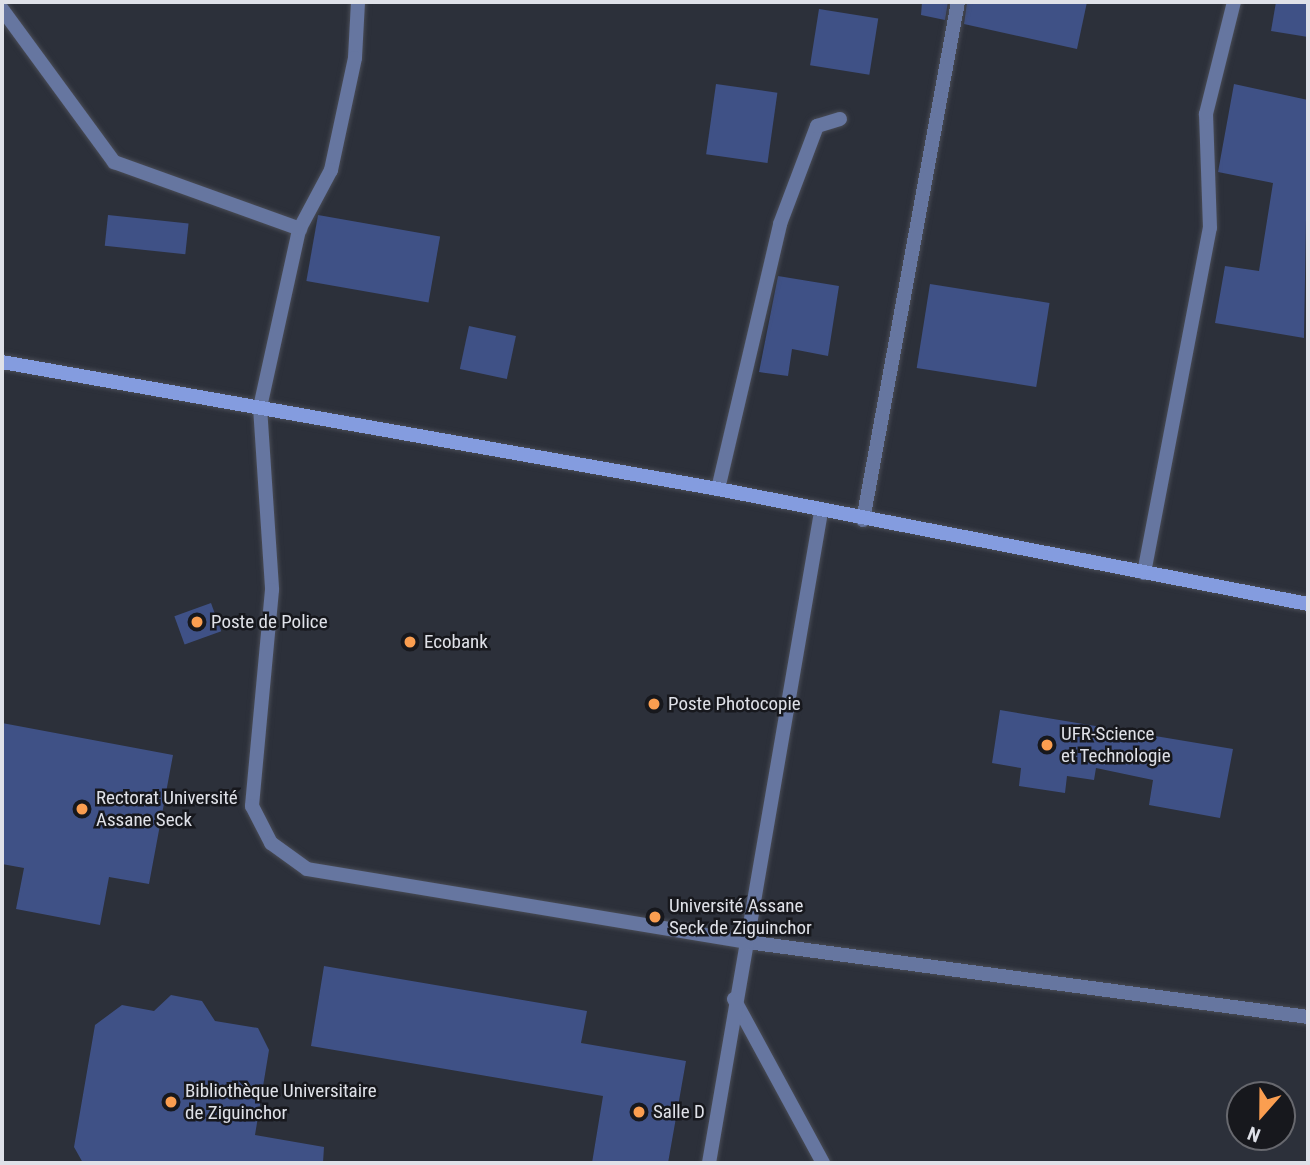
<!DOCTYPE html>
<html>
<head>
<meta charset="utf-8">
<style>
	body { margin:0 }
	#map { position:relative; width:1310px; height:1165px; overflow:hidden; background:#2c303a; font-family:"Roboto Condensed",sans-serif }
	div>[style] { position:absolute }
	.building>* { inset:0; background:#3f5186; transform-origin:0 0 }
	.roads { filter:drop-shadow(0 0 2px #494c56) drop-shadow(0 0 2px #494c56) }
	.lane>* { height:14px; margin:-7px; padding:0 7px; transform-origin:7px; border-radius:7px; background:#6676a0 }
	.street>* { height:14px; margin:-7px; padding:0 7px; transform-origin:7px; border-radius:7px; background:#6676a0 }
	.secondary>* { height:14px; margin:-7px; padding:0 7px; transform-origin:7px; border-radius:7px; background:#849cdf }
	.dots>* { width:19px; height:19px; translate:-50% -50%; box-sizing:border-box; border:4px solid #17181d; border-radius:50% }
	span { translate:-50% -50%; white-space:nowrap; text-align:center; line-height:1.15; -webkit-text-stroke:5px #17181d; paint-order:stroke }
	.poi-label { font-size:19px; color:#dfe1e8 }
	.left { translate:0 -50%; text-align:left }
	.frame { position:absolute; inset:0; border:4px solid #dfe1e8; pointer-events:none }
	.north { position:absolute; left:1226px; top:1081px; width:70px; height:70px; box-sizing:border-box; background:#17181d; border:2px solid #67686e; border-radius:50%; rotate:201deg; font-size:19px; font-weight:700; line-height:28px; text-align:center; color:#dfe1e8 }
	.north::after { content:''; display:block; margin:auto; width:24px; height:32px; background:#fb9e50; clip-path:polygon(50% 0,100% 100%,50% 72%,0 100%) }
</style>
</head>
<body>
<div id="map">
	<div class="building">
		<div style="clip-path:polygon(922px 2px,948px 2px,945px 20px,921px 15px)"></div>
		<div style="clip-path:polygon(967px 2px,1087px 2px,1077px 49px,964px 24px)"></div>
		<div style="clip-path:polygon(1276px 2px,1308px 2px,1308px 37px,1271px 31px)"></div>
		<div style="left:819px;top:9px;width:60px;height:57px;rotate:9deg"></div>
		<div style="left:716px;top:84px;width:62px;height:71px;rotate:8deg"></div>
		<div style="clip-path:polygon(1234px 84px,1308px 100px,1304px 338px,1215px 323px,1225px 266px,1259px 271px,1273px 183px,1218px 172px)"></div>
		<div style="left:108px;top:215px;width:81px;height:31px;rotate:6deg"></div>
		<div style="left:318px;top:215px;width:124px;height:67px;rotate:10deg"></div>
		<div style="clip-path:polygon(778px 276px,839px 286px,828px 356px,792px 349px,788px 376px,759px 372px)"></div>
		<div style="left:930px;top:284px;width:121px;height:85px;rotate:9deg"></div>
		<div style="left:469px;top:326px;width:48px;height:44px;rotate:12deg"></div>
		<div style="left:211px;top:603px;width:30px;height:39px;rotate:70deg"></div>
		<div style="clip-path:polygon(1000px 710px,1233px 749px,1220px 818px,1149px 805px,1153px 780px,1096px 768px,1094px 780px,1067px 776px,1065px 793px,1019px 786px,1021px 768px,992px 763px)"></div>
		<div style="clip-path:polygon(2px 723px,173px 755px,149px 884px,109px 877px,100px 925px,16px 909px,24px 868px,2px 864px)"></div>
		<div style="clip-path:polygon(324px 966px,587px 1011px,581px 1043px,686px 1061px,668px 1163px,592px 1163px,603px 1096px,311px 1046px)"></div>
		<div style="clip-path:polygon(171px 995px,202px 1001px,215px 1021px,258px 1028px,269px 1050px,255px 1135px,324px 1147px,323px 1163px,83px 1163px,74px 1147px,95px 1025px,122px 1005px,154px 1011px)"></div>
	</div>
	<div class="roads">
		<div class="lane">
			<div style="left:747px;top:942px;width:566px;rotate:7.61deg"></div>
			<div style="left:734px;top:999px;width:187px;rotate:61.5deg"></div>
			<div style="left:709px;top:1163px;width:661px;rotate:-80.24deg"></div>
		</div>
		<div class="street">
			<div style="left:358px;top:2px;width:56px;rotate:93.1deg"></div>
			<div style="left:355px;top:58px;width:115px;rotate:102.1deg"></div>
			<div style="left:331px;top:170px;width:68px;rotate:118.1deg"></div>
			<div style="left:299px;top:230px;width:181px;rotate:102.4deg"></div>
			<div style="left:260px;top:407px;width:183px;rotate:86.2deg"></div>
			<div style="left:272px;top:590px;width:217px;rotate:95.3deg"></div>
			<div style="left:252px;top:806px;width:42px;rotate:62.8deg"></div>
			<div style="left:271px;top:843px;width:44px;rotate:35.8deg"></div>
			<div style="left:307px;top:869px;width:446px;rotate:9.4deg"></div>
			<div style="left:2px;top:9px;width:190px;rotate:53.8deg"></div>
			<div style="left:114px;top:162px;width:198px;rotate:19.8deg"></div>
			<div style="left:718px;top:489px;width:272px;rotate:-76.8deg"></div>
			<div style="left:780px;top:224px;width:105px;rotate:-69.3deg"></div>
			<div style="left:817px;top:126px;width:24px;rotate:-17deg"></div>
			<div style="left:863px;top:520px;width:527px;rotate:-79.61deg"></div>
			<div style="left:1144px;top:573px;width:351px;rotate:-79.2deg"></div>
			<div style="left:1210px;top:228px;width:114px;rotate:-92deg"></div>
			<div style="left:1206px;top:114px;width:115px;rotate:-76deg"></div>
		</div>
		<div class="secondary">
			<div style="left:2px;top:362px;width:727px;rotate:10.06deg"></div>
			<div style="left:718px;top:489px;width:601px;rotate:11.03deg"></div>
		</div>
	</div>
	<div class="dots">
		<div style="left:197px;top:622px;background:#fb9e50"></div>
		<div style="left:410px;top:642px;background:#fb9e50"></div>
		<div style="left:654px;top:704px;background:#fb9e50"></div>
		<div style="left:1047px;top:745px;background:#fb9e50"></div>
		<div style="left:82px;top:809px;background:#fb9e50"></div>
		<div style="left:655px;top:917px;background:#fb9e50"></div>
		<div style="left:171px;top:1102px;background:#fb9e50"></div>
		<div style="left:639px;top:1112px;background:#fb9e50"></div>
	</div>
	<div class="poi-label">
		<span class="left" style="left:211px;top:622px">Poste de Police</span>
		<span class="left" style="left:424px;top:642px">Ecobank</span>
		<span class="left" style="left:668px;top:704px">Poste Photocopie</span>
		<span class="left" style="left:1061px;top:745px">UFR-Science<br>et Technologie</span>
		<span class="left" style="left:96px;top:809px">Rectorat Université<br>Assane Seck</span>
		<span class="left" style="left:669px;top:917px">Université Assane<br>Seck de Ziguinchor</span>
		<span class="left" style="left:185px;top:1102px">Bibliothèque Universitaire<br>de Ziguinchor</span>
		<span class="left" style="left:653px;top:1112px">Salle D</span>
	</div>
	<div class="frame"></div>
	<div class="north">N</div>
</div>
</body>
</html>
